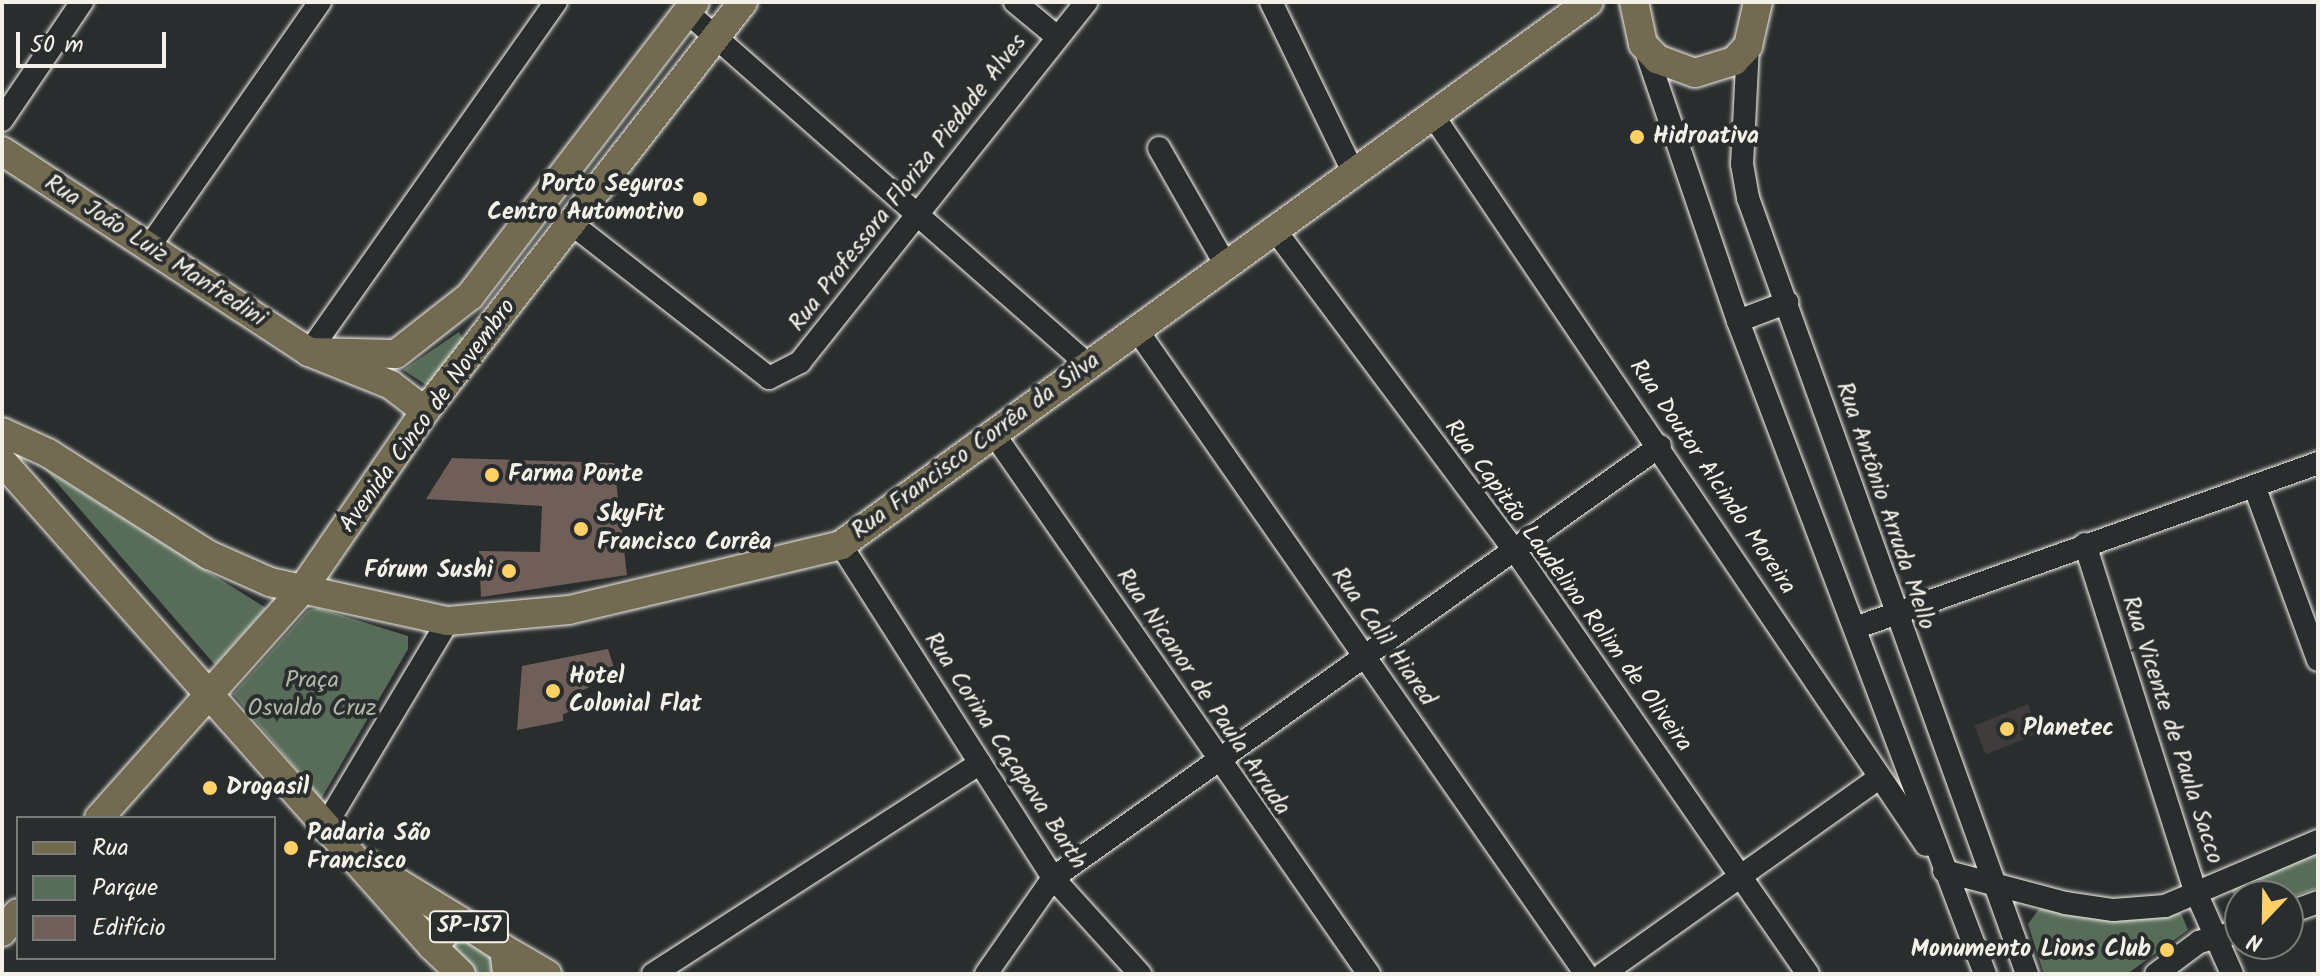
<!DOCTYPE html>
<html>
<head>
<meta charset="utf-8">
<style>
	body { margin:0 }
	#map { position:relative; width:2320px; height:976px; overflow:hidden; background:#2a2d2e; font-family:Kalam,sans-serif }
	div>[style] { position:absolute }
	.built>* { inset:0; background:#3f3c3b; transform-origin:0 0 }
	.green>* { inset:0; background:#586d59 }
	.building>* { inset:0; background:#705f59 }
	.roads { filter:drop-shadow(0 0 2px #f4f1e8) drop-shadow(0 0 2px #f4f1e8) }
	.minor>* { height:22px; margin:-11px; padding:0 11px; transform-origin:11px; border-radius:11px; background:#2a2d2e }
	.major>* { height:28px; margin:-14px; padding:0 14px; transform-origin:14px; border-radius:14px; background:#726b52 }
	.dots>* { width:22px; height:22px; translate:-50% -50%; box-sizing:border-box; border:4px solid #2a2d2e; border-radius:50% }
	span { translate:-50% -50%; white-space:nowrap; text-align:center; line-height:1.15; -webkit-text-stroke:8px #2a2d2e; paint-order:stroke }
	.shield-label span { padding:2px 6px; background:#2a2d2e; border:2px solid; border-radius:6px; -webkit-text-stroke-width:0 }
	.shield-label { font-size:22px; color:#f4f1e8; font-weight:700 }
	.poi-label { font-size:24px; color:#f4f1e8; font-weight:700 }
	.left { translate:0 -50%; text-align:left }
	.right { translate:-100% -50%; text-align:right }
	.street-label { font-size:24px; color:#f4f1e8 }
	.park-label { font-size:24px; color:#aeb6a8 }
	.frame { position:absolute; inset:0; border:4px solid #f4f1e8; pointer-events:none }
	.legend { position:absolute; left:16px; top:816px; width:260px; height:144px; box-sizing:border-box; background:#2a2d2e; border:2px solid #7b7b78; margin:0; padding:10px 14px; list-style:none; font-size:24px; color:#f4f1e8 }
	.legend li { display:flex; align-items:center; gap:16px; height:40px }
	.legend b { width:40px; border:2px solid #7b7b78 }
	.north { position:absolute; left:2224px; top:880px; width:80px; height:80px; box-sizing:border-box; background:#2a2d2e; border:2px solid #7b7b78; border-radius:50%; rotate:202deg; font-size:22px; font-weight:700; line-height:32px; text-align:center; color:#f4f1e8 }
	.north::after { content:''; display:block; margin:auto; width:28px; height:36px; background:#ffd166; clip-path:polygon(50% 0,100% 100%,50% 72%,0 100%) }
	.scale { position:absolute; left:16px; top:32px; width:150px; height:36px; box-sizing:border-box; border:4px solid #f4f1e8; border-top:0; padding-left:10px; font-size:24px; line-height:28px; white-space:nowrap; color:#f4f1e8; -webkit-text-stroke:6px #2a2d2e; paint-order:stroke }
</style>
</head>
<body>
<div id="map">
	<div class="built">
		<div style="left:2028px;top:704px;width:31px;height:58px;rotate:68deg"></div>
	</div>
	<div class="green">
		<div style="clip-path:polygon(459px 332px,465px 342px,428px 386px,403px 370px)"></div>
		<div style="clip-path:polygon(45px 469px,266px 608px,215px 665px)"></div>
		<div style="clip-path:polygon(318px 608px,408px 636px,408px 649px,321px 799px,233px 694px,308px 610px)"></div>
		<div style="clip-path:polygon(2318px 851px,2318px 888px,2288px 898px,2240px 896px,2237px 906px,2232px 891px,2241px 879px)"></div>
		<div style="clip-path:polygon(2044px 902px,2161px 916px,2181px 913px,2188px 930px,2127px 974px,2044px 974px,2028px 924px)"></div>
		<div style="clip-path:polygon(460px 935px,491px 953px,493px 974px,476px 974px,446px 957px,446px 945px)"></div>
	</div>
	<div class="building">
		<div style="clip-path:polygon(452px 458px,614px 463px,627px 575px,481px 597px,479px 551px,540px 552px,542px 506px,426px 499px)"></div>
		<div style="clip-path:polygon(608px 649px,616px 674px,573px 695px,574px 710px,563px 714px,563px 721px,517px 730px,522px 666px)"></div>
	</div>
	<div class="roads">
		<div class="minor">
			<div style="left:1015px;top:2px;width:53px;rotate:39.7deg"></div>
			<div style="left:1271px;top:2px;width:189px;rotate:64.2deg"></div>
			<div style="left:687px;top:12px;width:531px;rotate:41.34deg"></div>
			<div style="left:1644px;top:45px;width:292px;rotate:71.2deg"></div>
			<div style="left:1738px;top:321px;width:698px;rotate:69.28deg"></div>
			<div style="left:1748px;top:46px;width:118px;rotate:92.9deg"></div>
			<div style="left:1742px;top:164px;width:35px;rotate:80deg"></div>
			<div style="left:1748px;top:198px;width:825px;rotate:70.22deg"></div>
			<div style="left:1432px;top:114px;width:882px;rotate:55.95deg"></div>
			<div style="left:2px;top:120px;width:143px;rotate:-55.9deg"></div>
			<div style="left:1159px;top:148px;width:137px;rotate:60.3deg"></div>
			<div style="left:572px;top:224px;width:250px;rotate:38deg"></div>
			<div style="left:769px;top:378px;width:35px;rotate:-27deg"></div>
			<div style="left:800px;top:362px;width:460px;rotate:-51.5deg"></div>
			<div style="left:1277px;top:233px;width:399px;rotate:53.2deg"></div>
			<div style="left:1516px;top:552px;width:513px;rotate:55.32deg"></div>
			<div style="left:149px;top:247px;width:299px;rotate:-55.1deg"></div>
			<div style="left:1738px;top:321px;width:53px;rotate:-20.8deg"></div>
			<div style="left:1137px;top:330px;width:785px;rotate:55.12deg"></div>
			<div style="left:309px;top:352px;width:428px;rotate:-54.8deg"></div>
			<div style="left:996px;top:437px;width:654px;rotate:55.22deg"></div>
			<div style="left:2255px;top:488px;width:183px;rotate:69.9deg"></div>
			<div style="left:2085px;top:544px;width:363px;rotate:72.4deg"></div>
			<div style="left:2195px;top:890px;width:92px;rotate:66.2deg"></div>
			<div style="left:841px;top:545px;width:395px;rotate:57.5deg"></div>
			<div style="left:1053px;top:878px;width:130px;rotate:47.8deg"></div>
			<div style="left:1855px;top:628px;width:492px;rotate:-19.6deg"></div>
			<div style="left:323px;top:830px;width:244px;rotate:-59.1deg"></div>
			<div style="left:1944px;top:871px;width:125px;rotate:14.8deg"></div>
			<div style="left:2065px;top:903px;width:49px;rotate:8.3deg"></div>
			<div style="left:2113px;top:910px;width:52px;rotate:-4.4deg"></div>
			<div style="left:2165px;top:906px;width:166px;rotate:-23deg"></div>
			<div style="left:2288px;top:913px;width:32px;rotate:-20deg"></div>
			<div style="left:653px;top:974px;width:389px;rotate:-32.8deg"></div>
			<div style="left:986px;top:974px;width:117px;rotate:-55.1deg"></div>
			<div style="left:1053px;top:878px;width:745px;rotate:-35.44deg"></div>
			<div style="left:1603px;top:974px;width:339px;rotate:-35.4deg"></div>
			<div style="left:2156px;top:974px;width:54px;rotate:-36.7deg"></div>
			<div style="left:2199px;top:942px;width:42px;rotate:-15deg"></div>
		</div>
		<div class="major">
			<div style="left:1634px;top:2px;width:43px;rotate:77.9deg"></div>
			<div style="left:1643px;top:44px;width:21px;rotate:47deg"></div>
			<div style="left:1657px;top:59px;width:40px;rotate:20.2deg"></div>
			<div style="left:1695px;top:73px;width:41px;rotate:-17.1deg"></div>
			<div style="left:1734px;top:61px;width:21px;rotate:-47deg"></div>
			<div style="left:1748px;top:46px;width:45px;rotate:-77.2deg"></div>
			<div style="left:2px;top:151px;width:367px;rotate:33.2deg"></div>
			<div style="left:309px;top:352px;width:88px;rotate:21.9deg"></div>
			<div style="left:391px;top:385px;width:43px;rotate:37.4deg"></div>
			<div style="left:309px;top:352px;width:87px;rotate:1.3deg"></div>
			<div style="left:396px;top:354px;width:94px;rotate:-38.1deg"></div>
			<div style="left:470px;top:296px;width:370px;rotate:-52.6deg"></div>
			<div style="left:2px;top:432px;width:51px;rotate:24.5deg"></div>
			<div style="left:48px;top:453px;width:191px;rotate:32.4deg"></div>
			<div style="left:209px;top:555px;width:67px;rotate:23.9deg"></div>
			<div style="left:270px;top:582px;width:182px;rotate:12.4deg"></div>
			<div style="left:448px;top:621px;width:121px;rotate:-5.2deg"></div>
			<div style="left:569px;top:610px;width:280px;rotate:-13.4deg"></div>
			<div style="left:841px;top:545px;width:924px;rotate:-35.98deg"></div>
			<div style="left:2px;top:461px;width:648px;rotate:48.44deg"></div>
			<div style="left:99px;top:818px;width:305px;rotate:-48.3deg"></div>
			<div style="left:302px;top:590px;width:217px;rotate:-55.5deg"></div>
			<div style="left:425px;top:411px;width:518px;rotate:-52.13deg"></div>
			<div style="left:369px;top:865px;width:119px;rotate:31.5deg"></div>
			<div style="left:2px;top:932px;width:25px;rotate:-50deg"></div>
			<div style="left:504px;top:949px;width:50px;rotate:30.2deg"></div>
			<div style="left:461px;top:974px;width:40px;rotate:-136deg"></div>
			<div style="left:432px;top:946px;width:28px;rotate:-44deg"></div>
			<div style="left:452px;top:927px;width:18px"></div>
			<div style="left:470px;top:927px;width:40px;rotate:32.9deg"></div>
			<div style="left:504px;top:949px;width:25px;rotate:83deg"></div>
		</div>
	</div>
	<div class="dots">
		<div style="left:1637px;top:137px;background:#ffd166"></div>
		<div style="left:700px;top:199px;background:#ffd166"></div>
		<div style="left:492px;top:475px;background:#ffd166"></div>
		<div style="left:581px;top:529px;background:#ffd166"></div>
		<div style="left:509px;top:571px;background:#ffd166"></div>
		<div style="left:553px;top:691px;background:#ffd166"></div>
		<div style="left:2007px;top:729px;background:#ffd166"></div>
		<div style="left:210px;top:788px;background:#ffd166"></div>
		<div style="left:291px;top:848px;background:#ffd166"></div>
		<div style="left:2167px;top:950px;background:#ffd166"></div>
	</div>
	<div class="shield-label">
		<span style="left:469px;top:927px">SP-157</span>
	</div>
	<div class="poi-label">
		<span class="left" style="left:1653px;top:137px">Hidroativa</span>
		<span class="right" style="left:684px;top:199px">Porto Seguros<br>Centro Automotivo</span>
		<span class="left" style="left:508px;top:475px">Farma Ponte</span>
		<span class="left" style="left:597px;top:529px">SkyFit<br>Francisco Corrêa</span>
		<span class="right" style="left:493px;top:571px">Fórum Sushi</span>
		<span class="left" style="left:569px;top:691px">Hotel<br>Colonial Flat</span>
		<span class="left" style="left:2023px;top:729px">Planetec</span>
		<span class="left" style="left:226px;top:788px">Drogasil</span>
		<span class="left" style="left:307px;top:848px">Padaria São<br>Francisco</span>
		<span class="right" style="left:2151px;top:950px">Monumento Lions Club</span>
	</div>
	<div class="street-label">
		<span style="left:908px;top:183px;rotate:-52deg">Rua Professora Floriza Piedade Alves</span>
		<span style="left:155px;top:251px;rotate:33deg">Rua João Luiz Manfredini</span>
		<span style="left:428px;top:416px;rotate:-54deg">Avenida Cinco de Novembro</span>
		<span style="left:976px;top:446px;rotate:-36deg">Rua Francisco Corrêa da Silva</span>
		<span style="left:1712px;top:477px;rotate:56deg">Rua Doutor Alcindo Moreira</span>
		<span style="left:1885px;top:506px;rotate:71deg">Rua Antônio Arruda Mello</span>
		<span style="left:1568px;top:586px;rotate:54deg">Rua Capitão Laudelino Rolim de Oliveira</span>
		<span style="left:1383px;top:637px;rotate:55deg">Rua Calil Hiared</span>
		<span style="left:1203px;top:692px;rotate:56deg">Rua Nicanor de Paula Arruda</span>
		<span style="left:2172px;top:730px;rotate:72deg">Rua Vicente de Paula Sacco</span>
		<span style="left:1005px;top:751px;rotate:57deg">Rua Corina Caçapava Barth</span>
	</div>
	<div class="park-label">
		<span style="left:312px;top:695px">Praça<br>Osvaldo Cruz</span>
	</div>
	<div class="frame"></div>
	<ul class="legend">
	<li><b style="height:10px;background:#726b52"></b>Rua</li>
	<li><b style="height:22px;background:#586d59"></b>Parque</li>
	<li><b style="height:22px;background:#705f59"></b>Edifício</li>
	</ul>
	<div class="north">N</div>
	<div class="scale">50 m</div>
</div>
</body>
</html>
